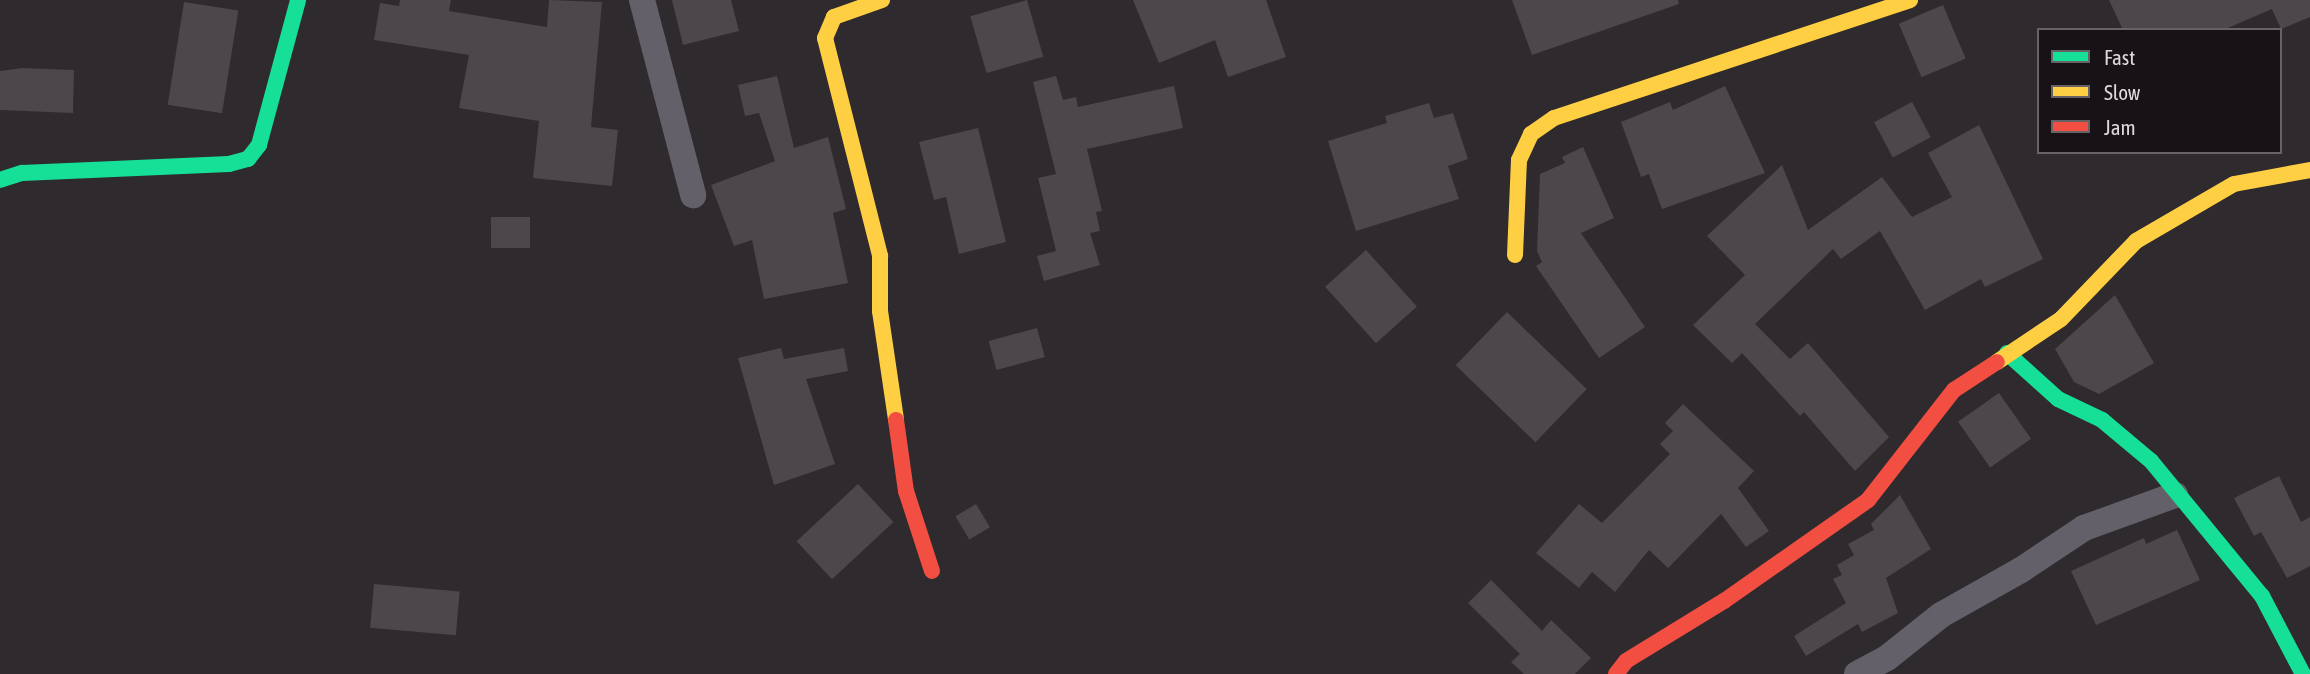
<!DOCTYPE html>
<html>
<head>
<meta charset="utf-8">
<style>
	body { margin:0 }
	#map { position:relative; width:2310px; height:674px; overflow:hidden; background:#2e2a2e; font-family:"Asap Condensed",sans-serif }
	div>[style] { position:absolute }
	.building>* { inset:0; background:#4c474a; transform-origin:0 0 }
	.street>* { height:26px; margin:-13px; padding:0 13px; transform-origin:13px; border-radius:13px; background:#646069 }
	.fast>* { height:16px; margin:-8px; padding:0 8px; transform-origin:8px; border-radius:8px; background:#16e098 }
	.slow>* { height:16px; margin:-8px; padding:0 8px; transform-origin:8px; border-radius:8px; background:#ffcf43 }
	.jam>* { height:16px; margin:-8px; padding:0 8px; transform-origin:8px; border-radius:8px; background:#f24e42 }
	span { translate:-50% -50%; white-space:nowrap; text-align:center; line-height:1.15; -webkit-text-stroke:5px #161216; paint-order:stroke }
	.legend { position:absolute; left:2037px; top:28px; width:245px; height:126px; box-sizing:border-box; background:#161216; border:2px solid #666266; margin:0; padding:9px 12px; list-style:none; font-size:21px; color:#ded9de }
	.legend li { display:flex; align-items:center; gap:14px; height:35px }
	.legend b { width:35px; border:2px solid #666266 }
</style>
</head>
<body>
<div id="map">
	<div class="building">
		<div style="clip-path:polygon(400px 0,451px 0,449px 11px,547px 27px,549px 0,602px 2px,591px 127px,618px 130px,612px 186px,533px 178px,539px 121px,459px 108px,469px 55px,374px 40px,380px 3px,399px 6px)"></div>
		<div style="clip-path:polygon(672px 0,731px 0,739px 31px,683px 45px)"></div>
		<div style="left:1027px;top:0;width:59px;height:59px;rotate:74deg"></div>
		<div style="clip-path:polygon(1133px 0,1266px 0,1286px 57px,1228px 77px,1215px 40px,1159px 63px)"></div>
		<div style="clip-path:polygon(1512px 0,1678px 0,1679px 4px,1532px 55px)"></div>
		<div style="clip-path:polygon(2109px 0,2310px 0,2310px 17px,2281px 29px,2272px 9px,2223px 30px,2123px 30px)"></div>
		<div style="left:184px;top:2px;width:55px;height:104px;rotate:9deg"></div>
		<div style="left:1943px;top:5px;width:58px;height:48px;rotate:67deg"></div>
		<div style="clip-path:polygon(23px 68px,74px 70px,73px 113px,0 110px,0 71px)"></div>
		<div style="clip-path:polygon(777px 76px,794px 148px,828px 137px,846px 209px,833px 213px,848px 283px,764px 299px,752px 240px,734px 246px,711px 185px,775px 161px,759px 113px,745px 116px,738px 85px)"></div>
		<div style="clip-path:polygon(1056px 76px,1063px 100px,1076px 97px,1078px 107px,1174px 86px,1183px 128px,1087px 149px,1102px 211px,1096px 212px,1100px 231px,1090px 233px,1100px 265px,1044px 281px,1037px 256px,1056px 251px,1038px 178px,1056px 174px,1033px 82px)"></div>
		<div style="clip-path:polygon(1725px 86px,1765px 173px,1662px 209px,1649px 174px,1641px 177px,1621px 122px,1670px 102px,1673px 110px)"></div>
		<div style="left:1912px;top:102px;width:40px;height:43px;rotate:62deg"></div>
		<div style="clip-path:polygon(1429px 103px,1434px 118px,1453px 113px,1468px 159px,1448px 166px,1459px 199px,1356px 231px,1328px 141px,1387px 123px,1385px 116px)"></div>
		<div style="clip-path:polygon(1979px 125px,2043px 259px,1985px 287px,1981px 279px,1925px 310px,1880px 231px,1841px 259px,1833px 249px,1755px 324px,1790px 359px,1808px 343px,1889px 437px,1855px 471px,1804px 412px,1800px 416px,1742px 353px,1732px 363px,1693px 325px,1745px 275px,1707px 236px,1782px 165px,1808px 230px,1882px 177px,1912px 217px,1952px 197px,1928px 153px)"></div>
		<div style="clip-path:polygon(978px 128px,1006px 242px,959px 254px,946px 197px,934px 200px,919px 142px)"></div>
		<div style="clip-path:polygon(1583px 147px,1614px 218px,1581px 233px,1645px 327px,1599px 358px,1536px 266px,1542px 262px,1537px 251px,1540px 174px,1565px 163px,1562px 157px)"></div>
		<div style="left:491px;top:217px;width:39px;height:31px"></div>
		<div style="left:1366px;top:250px;width:76px;height:55px;rotate:48deg"></div>
		<div style="clip-path:polygon(2115px 295px,2154px 363px,2099px 394px,2074px 382px,2055px 349px)"></div>
		<div style="left:1507px;top:312px;width:111px;height:74px;rotate:44deg"></div>
		<div style="left:1037px;top:328px;width:30px;height:50px;rotate:75deg"></div>
		<div style="clip-path:polygon(781px 348px,784px 359px,844px 348px,848px 371px,806px 379px,835px 464px,774px 485px,738px 358px)"></div>
		<div style="left:1999px;top:393px;width:56px;height:50px;rotate:55deg"></div>
		<div style="clip-path:polygon(1683px 404px,1754px 471px,1738px 488px,1769px 531px,1746px 547px,1721px 514px,1668px 568px,1649px 550px,1615px 592px,1592px 572px,1579px 588px,1536px 553px,1579px 504px,1602px 523px,1670px 454px,1660px 444px,1673px 431px,1665px 423px)"></div>
		<div style="clip-path:polygon(2279px 476px,2301px 522px,2310px 517px,2310px 566px,2287px 578px,2261px 532px,2254px 536px,2234px 498px)"></div>
		<div style="left:858px;top:484px;width:52px;height:84px;rotate:47deg"></div>
		<div style="clip-path:polygon(1900px 495px,1931px 549px,1886px 578px,1898px 613px,1862px 632px,1858px 624px,1806px 656px,1794px 636px,1846px 603px,1833px 579px,1842px 575px,1837px 565px,1854px 555px,1848px 544px,1874px 530px,1871px 524px)"></div>
		<div style="left:976px;top:504px;width:27px;height:24px;rotate:59deg"></div>
		<div style="clip-path:polygon(2177px 530px,2200px 580px,2096px 625px,2071px 571px,2144px 538px,2146px 544px)"></div>
		<div style="clip-path:polygon(1491px 580px,1542px 631px,1551px 620px,1591px 658px,1575px 674px,1524px 674px,1511px 662px,1520px 654px,1468px 603px)"></div>
		<div style="left:374px;top:584px;width:86px;height:44px;rotate:5deg"></div>
	</div>
	<div class="street">
		<div style="left:642px;top:0;width:202px;rotate:75.3deg"></div>
		<div style="left:1857px;top:674px;width:34px;rotate:-28deg"></div>
		<div style="left:1887px;top:658px;width:69px;rotate:-38.5deg"></div>
		<div style="left:1941px;top:615px;width:92px;rotate:-29.4deg"></div>
		<div style="left:2021px;top:570px;width:76px;rotate:-33.7deg"></div>
		<div style="left:2084px;top:528px;width:97px;rotate:-19.9deg"></div>
	</div>
	<div class="fast">
		<div style="left:0;top:180px;width:23px;rotate:-18deg"></div>
		<div style="left:22px;top:173px;width:207px;rotate:-2.5deg"></div>
		<div style="left:229px;top:164px;width:20px;rotate:-15deg"></div>
		<div style="left:248px;top:159px;width:18px;rotate:-52deg"></div>
		<div style="left:259px;top:145px;width:150px;rotate:-74.9deg"></div>
		<div style="left:2007px;top:353px;width:69px;rotate:42deg"></div>
		<div style="left:2058px;top:399px;width:49px;rotate:25.5deg"></div>
		<div style="left:2102px;top:420px;width:64px;rotate:39.9deg"></div>
		<div style="left:2151px;top:461px;width:175px;rotate:50.6deg"></div>
		<div style="left:2262px;top:596px;width:88px;rotate:62.3deg"></div>
	</div>
	<div class="slow">
		<div style="left:882px;top:0;width:51px;rotate:160.5deg"></div>
		<div style="left:834px;top:17px;width:23px;rotate:113deg"></div>
		<div style="left:825px;top:38px;width:225px;rotate:75.8deg"></div>
		<div style="left:880px;top:256px;width:55px;rotate:90deg"></div>
		<div style="left:880px;top:311px;width:110px;rotate:81.6deg"></div>
		<div style="left:1515px;top:255px;width:95px;rotate:-87.6deg"></div>
		<div style="left:1519px;top:160px;width:29px;rotate:-65deg"></div>
		<div style="left:1531px;top:134px;width:28px;rotate:-35deg"></div>
		<div style="left:1554px;top:118px;width:375px;rotate:-18.3deg"></div>
		<div style="left:1997px;top:362px;width:77px;rotate:-33.9deg"></div>
		<div style="left:2061px;top:319px;width:108px;rotate:-46.1deg"></div>
		<div style="left:2136px;top:241px;width:113px;rotate:-30.2deg"></div>
		<div style="left:2234px;top:184px;width:77px;rotate:-10.4deg"></div>
	</div>
	<div class="jam">
		<div style="left:896px;top:420px;width:72px;rotate:82deg"></div>
		<div style="left:906px;top:491px;width:84px;rotate:72deg"></div>
		<div style="left:1616px;top:674px;width:16px;rotate:-52deg"></div>
		<div style="left:1626px;top:661px;width:115px;rotate:-31.5deg"></div>
		<div style="left:1724px;top:601px;width:176px;rotate:-35deg"></div>
		<div style="left:1868px;top:500px;width:140px;rotate:-52deg"></div>
		<div style="left:1954px;top:390px;width:51px;rotate:-33.1deg"></div>
	</div>
	<ul class="legend">
	<li><b style="height:9px;background:#16e098"></b>Fast</li>
	<li><b style="height:9px;background:#ffcf43"></b>Slow</li>
	<li><b style="height:9px;background:#f24e42"></b>Jam</li>
	</ul>
</div>
</body>
</html>
